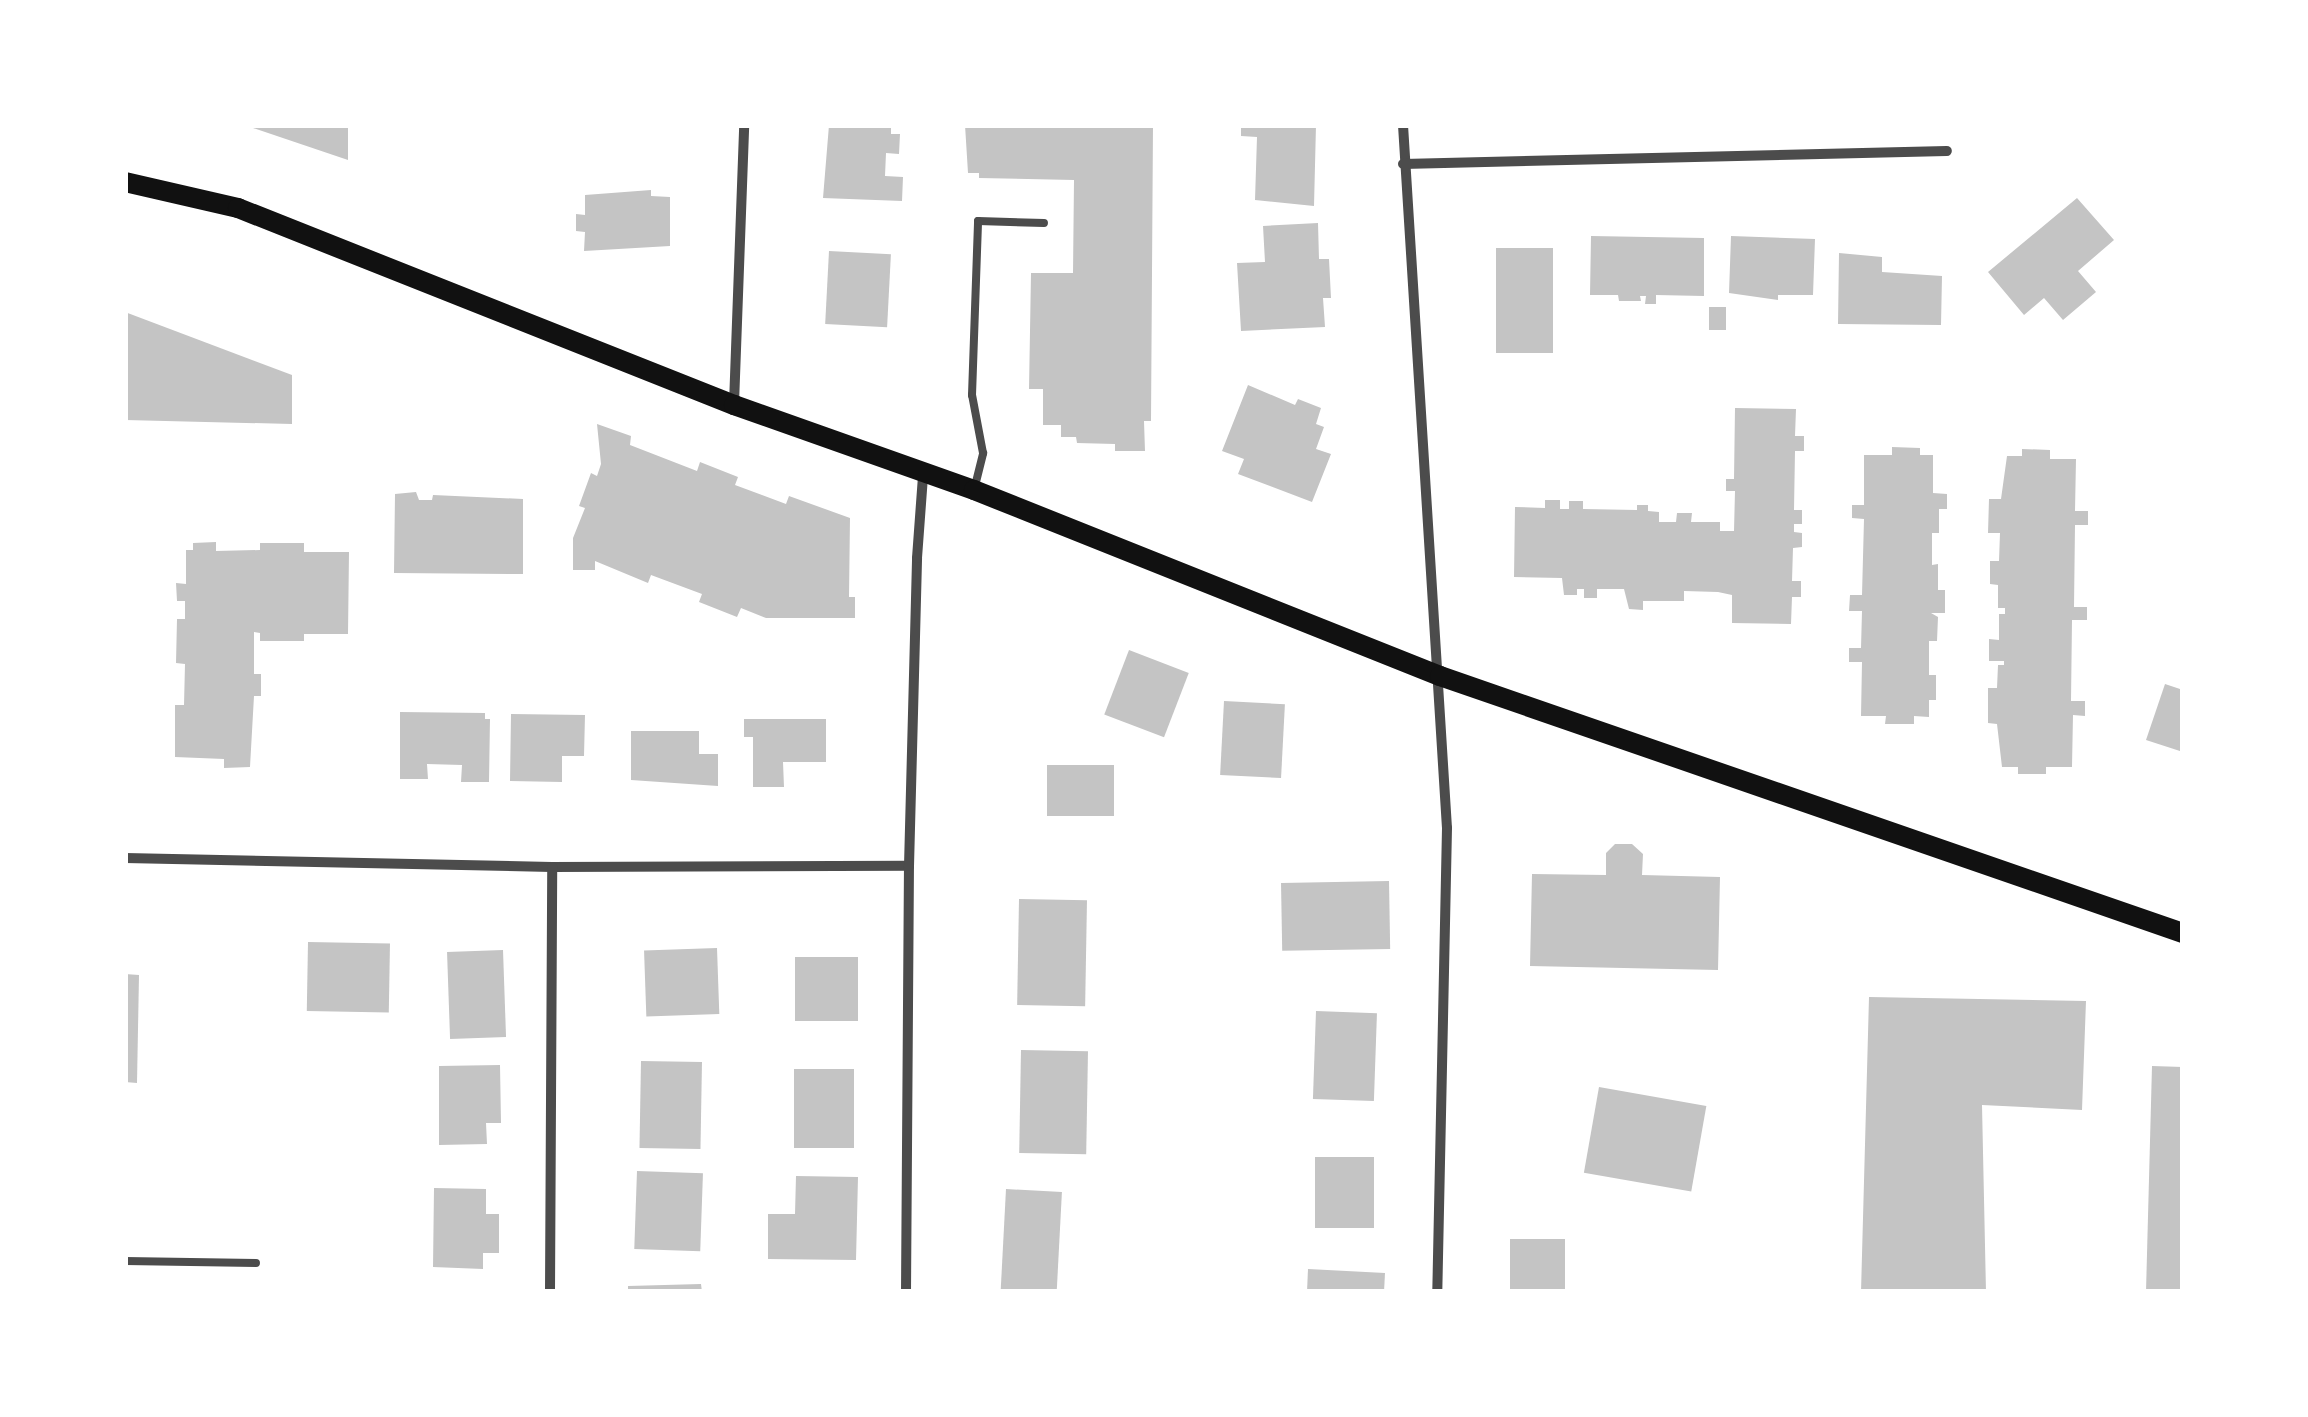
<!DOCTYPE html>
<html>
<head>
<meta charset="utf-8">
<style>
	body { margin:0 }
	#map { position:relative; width:2308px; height:1417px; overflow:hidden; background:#fff; font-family:Merriweather,serif }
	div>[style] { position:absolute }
	.building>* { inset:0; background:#c4c4c4; transform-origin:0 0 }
	.service>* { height:8px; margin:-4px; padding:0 4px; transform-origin:4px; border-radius:4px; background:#4c4c4c }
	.minor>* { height:10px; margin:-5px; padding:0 5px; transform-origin:5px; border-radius:5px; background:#4c4c4c }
	.secondary>* { height:20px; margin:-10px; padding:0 10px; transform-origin:10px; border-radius:10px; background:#111 }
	span { translate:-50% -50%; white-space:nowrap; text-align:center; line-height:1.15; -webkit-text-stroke:8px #fff; paint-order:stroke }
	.frame { position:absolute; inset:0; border:128px solid #fff; pointer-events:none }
</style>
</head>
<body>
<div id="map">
	<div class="building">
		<div style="clip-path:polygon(247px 125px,348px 125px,348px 160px,247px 126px)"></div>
		<div style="clip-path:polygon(829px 125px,891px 125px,891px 134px,900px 134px,899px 154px,886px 153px,885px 176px,903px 177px,902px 201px,823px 198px)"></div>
		<div style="clip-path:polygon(965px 125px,1153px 125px,1151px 421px,1144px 421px,1145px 451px,1115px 451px,1115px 444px,1077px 443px,1076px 437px,1061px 437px,1061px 425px,1043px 425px,1043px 389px,1029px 389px,1031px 273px,1073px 273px,1074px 180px,979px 178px,979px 173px,968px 173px)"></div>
		<div style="clip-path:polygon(1241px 125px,1316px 125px,1314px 206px,1255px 200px,1257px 137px,1241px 136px)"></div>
		<div style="clip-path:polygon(651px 190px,651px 196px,670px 197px,670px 246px,584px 251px,585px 232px,576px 231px,576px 214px,585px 215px,585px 195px)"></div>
		<div style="clip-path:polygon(2077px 198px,2114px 240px,2078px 271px,2096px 292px,2063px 320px,2044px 298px,2024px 315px,1988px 272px)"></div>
		<div style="clip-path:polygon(1318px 223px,1319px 259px,1329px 259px,1331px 298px,1323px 298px,1325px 327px,1241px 331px,1237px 263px,1265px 262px,1263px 226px)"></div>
		<div style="clip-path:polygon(1591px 236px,1704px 238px,1704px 296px,1656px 295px,1656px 304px,1645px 304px,1646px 296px,1640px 296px,1641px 301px,1619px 301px,1618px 295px,1590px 295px)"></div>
		<div style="clip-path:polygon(1731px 236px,1815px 239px,1813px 295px,1778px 295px,1778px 300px,1729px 293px)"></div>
		<div style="left:1496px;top:248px;width:57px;height:105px"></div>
		<div style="left:829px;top:251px;width:62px;height:73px;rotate:3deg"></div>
		<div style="clip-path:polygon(1839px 253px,1882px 257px,1882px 272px,1942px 276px,1941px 325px,1838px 324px)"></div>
		<div style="left:1709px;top:307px;width:17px;height:23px"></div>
		<div style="clip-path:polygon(125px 312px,292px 375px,292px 424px,125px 420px)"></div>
		<div style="clip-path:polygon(1248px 385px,1295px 405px,1298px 399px,1321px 408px,1316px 424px,1324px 427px,1316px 449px,1331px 454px,1312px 502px,1238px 474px,1244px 459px,1222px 451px)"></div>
		<div style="clip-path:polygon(1735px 408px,1796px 409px,1795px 436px,1804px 436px,1804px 451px,1795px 451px,1794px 510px,1802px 510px,1802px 524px,1794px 524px,1794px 532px,1802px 533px,1802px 547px,1793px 548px,1792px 581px,1801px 581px,1801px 597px,1792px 597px,1791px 624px,1732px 623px,1732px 595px,1718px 592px,1684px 591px,1684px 601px,1643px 601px,1643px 610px,1629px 609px,1624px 589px,1597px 589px,1597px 598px,1584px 598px,1584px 589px,1577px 589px,1577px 595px,1564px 595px,1562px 578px,1514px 577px,1515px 507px,1545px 508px,1545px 500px,1560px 500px,1560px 509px,1569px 509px,1569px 501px,1583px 501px,1583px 509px,1637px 510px,1637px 505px,1648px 505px,1648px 511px,1659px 512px,1659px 522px,1676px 522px,1677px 513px,1692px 513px,1691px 522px,1720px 522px,1720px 531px,1734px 531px,1735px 491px,1726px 491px,1726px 479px,1734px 479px)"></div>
		<div style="clip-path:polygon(597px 424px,631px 436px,630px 445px,697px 471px,700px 462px,738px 477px,735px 485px,786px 504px,789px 496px,850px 518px,849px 597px,855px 597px,855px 618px,766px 618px,741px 608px,737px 617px,699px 602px,702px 594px,651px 575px,648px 583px,595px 561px,595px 570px,573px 570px,573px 538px,585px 508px,579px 506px,591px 473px,597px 476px,601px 464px)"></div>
		<div style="clip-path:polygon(1892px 447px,1920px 448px,1920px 455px,1933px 455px,1933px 493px,1947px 494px,1947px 509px,1939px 509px,1939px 533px,1932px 533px,1932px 565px,1938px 564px,1938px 590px,1945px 590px,1945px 613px,1931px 613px,1938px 617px,1937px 641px,1929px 641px,1929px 675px,1936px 675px,1936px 700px,1929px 700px,1929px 717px,1914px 716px,1914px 724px,1885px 724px,1886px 716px,1861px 716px,1862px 662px,1849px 662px,1849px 648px,1861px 648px,1862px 611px,1849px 611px,1850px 595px,1862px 595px,1864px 519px,1852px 518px,1852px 505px,1864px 505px,1864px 455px,1892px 455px)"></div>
		<div style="clip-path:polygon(2022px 449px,2050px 450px,2050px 459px,2076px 459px,2075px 511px,2088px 511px,2088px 525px,2075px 525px,2074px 607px,2087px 607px,2087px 620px,2072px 620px,2071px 701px,2085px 701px,2085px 716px,2073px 715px,2072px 767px,2046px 767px,2046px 774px,2018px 774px,2018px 767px,2002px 767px,1997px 724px,1988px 723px,1988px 688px,1997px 688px,1998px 665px,2004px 665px,2004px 661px,1989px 661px,1989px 639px,1999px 640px,1999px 614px,2005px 614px,2005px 608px,1998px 608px,1998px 585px,1990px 584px,1990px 561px,1999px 561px,2000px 533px,1988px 533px,1989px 499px,2001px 499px,2007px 456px,2022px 456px)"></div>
		<div style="clip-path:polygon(416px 492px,419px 500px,432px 500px,433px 495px,523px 499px,523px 574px,394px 573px,395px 494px)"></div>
		<div style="clip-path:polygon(216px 542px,216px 551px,260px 550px,260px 543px,304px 543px,304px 552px,349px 552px,348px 634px,304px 634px,304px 641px,260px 641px,260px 633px,254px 632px,254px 674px,261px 674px,261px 696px,254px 696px,250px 767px,224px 768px,224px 759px,175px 757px,175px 705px,184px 705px,185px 664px,176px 663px,177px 619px,185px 619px,185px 601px,177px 601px,176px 583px,186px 584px,186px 550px,193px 550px,193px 543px)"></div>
		<div style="left:1129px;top:650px;width:64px;height:69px;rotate:21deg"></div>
		<div style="clip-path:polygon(2165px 684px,2183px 690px,2183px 752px,2146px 740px)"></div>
		<div style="left:1224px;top:701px;width:61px;height:74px;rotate:3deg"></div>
		<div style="clip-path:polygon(400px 712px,485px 713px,485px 719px,490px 719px,489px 782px,461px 782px,462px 765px,427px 764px,428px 779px,400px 779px)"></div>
		<div style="clip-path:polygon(511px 714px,585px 715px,584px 756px,562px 756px,562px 782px,510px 781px)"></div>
		<div style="clip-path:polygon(744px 719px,826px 719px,826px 762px,783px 762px,784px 787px,753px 787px,753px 737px,744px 737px)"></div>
		<div style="clip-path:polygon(631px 731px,699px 731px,699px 754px,718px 754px,718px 786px,631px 780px)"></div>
		<div style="left:1047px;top:765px;width:67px;height:51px"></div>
		<div style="clip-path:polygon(1615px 844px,1632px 844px,1643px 854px,1642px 875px,1720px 877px,1718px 970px,1530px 966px,1532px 874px,1606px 875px,1606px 853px)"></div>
		<div style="left:1389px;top:881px;width:68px;height:108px;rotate:89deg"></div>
		<div style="left:1019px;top:899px;width:68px;height:106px;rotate:1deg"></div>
		<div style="left:308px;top:942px;width:82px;height:69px;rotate:1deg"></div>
		<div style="left:717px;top:948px;width:66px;height:73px;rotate:88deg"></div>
		<div style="left:503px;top:950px;width:87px;height:56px;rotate:88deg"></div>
		<div style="left:795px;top:957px;width:63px;height:64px"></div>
		<div style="clip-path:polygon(125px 974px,139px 975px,137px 1083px,125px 1082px)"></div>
		<div style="clip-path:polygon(1869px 997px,2086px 1001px,2082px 1110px,1982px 1105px,1986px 1292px,1861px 1292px)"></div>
		<div style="left:1316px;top:1011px;width:61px;height:88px;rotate:2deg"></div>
		<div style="left:1021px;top:1050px;width:67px;height:103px;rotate:1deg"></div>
		<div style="left:641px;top:1061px;width:61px;height:87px;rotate:1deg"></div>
		<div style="clip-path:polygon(500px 1065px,501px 1123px,486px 1123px,487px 1144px,439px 1145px,439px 1066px)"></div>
		<div style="clip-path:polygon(2152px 1066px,2183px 1067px,2183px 1292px,2146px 1292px)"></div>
		<div style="left:794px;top:1069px;width:60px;height:79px"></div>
		<div style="left:1599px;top:1087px;width:109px;height:87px;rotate:10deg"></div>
		<div style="left:1374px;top:1157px;width:71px;height:59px;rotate:90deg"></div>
		<div style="left:637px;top:1171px;width:66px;height:78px;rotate:2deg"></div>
		<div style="clip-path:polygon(796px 1176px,858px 1177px,856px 1260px,768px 1259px,768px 1214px,795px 1214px)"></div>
		<div style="clip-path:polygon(434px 1188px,486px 1189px,486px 1214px,499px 1214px,499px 1253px,483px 1253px,483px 1269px,433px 1267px)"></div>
		<div style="left:1006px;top:1189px;width:56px;height:103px;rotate:3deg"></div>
		<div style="left:1510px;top:1239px;width:55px;height:53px"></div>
		<div style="clip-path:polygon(1308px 1269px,1385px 1273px,1384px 1292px,1307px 1292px)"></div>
		<div style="clip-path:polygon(701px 1284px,702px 1292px,628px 1292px,628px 1286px)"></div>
	</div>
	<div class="service">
		<div style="left:975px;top:486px;width:34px;rotate:-76deg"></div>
		<div style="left:983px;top:453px;width:59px;rotate:-100.7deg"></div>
		<div style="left:972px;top:395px;width:174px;rotate:-88deg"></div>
		<div style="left:978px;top:221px;width:66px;rotate:1.7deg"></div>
		<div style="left:125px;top:1261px;width:131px;rotate:0.9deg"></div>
	</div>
	<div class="minor">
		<div style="left:1403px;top:125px;width:704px;rotate:86.42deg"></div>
		<div style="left:1447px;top:828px;width:464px;rotate:91.2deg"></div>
		<div style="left:1403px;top:164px;width:544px;rotate:-1.37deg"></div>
		<div style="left:734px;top:404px;width:279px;rotate:-87.9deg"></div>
		<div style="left:125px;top:858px;width:427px;rotate:1.2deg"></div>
		<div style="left:552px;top:867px;width:357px;rotate:-0.2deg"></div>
		<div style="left:550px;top:1292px;width:425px;rotate:-89.7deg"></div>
		<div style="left:906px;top:1292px;width:426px;rotate:-89.6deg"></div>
		<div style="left:909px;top:866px;width:308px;rotate:-88.5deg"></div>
		<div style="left:917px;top:558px;width:82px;rotate:-85.8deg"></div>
	</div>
	<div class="secondary">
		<div style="left:125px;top:182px;width:116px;rotate:13deg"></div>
		<div style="left:238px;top:208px;width:534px;rotate:21.66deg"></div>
		<div style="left:734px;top:405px;width:255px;rotate:19.5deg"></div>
		<div style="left:974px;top:490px;width:502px;rotate:21.76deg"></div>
		<div style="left:1440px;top:676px;width:786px;rotate:19.08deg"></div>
	</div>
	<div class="frame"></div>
</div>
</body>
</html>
